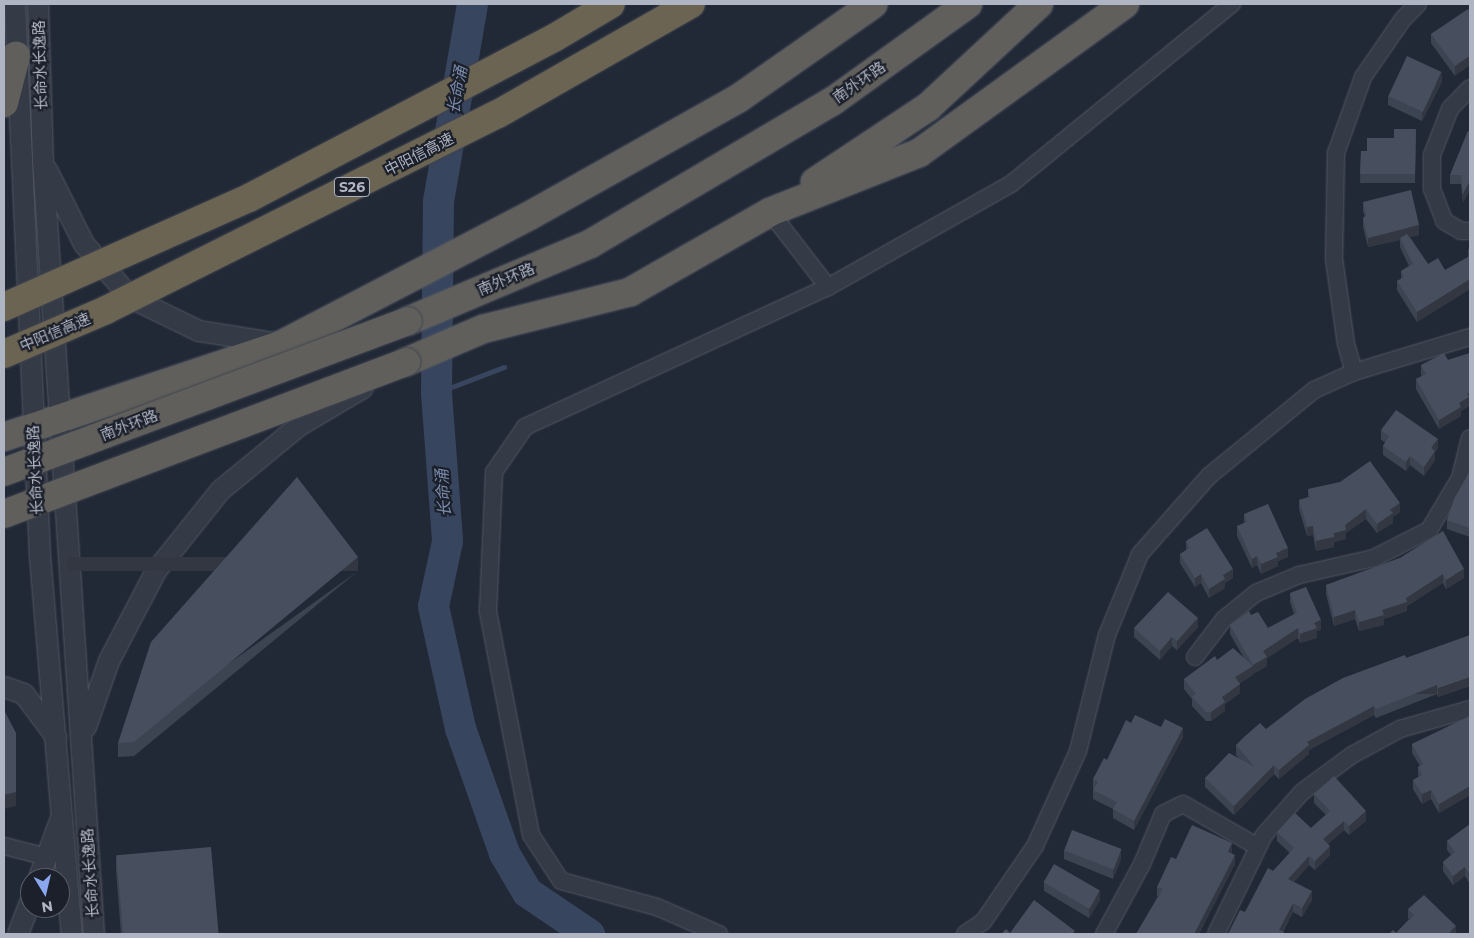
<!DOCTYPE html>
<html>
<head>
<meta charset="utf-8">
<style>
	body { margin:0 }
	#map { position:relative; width:1474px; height:938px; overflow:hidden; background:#222936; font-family:Montserrat,"Noto Sans SC",sans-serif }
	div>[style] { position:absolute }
	.stream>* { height:5px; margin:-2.5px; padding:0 2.5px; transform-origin:2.5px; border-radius:2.5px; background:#38455e }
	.river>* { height:31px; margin:-15.5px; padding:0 15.5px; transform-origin:15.5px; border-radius:15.5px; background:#38455e }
	.roads { filter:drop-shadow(0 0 1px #525864) drop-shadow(0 0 1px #525864) }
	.minor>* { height:16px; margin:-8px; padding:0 8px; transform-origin:8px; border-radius:8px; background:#353b46 }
	.tertiary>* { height:20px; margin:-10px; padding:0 10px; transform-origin:10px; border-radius:10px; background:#353b46 }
	.trunk>* { height:28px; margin:-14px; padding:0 14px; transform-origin:14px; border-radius:14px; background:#605f5c }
	.bridges { filter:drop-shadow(0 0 1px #3f4551) drop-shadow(0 0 1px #3f4551) }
	.trunk-bridge>* { height:28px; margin:-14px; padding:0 14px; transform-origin:14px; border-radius:14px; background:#605f5c }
	.motorway-bridge>* { height:28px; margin:-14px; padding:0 14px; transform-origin:14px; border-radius:14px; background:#6c6453 }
	.wall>* { inset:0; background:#3d4451 }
	.shaded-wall>* { inset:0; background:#323742; transform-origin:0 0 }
	.building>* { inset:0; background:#474f5e; transform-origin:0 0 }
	span { translate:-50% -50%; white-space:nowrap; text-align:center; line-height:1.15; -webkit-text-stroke:4.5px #1b202b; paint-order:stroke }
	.shield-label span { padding:1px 4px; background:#1b202b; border:1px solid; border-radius:4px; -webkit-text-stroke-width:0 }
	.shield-label { font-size:14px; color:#afb5c3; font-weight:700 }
	.street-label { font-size:15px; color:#afb5c3 }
	.water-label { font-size:16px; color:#7a8aaa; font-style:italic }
	.frame { position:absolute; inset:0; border:5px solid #afb5c3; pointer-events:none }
	.north { position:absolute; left:20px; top:868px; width:50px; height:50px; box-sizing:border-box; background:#1b202b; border:1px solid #565c68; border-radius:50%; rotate:171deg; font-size:14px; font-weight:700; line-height:20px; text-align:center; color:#afb5c3 }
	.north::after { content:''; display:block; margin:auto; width:18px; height:22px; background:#89a8ef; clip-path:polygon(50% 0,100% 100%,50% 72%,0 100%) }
</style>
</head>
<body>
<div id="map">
	<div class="stream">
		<div style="left:436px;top:393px;width:73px;rotate:-20.9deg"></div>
	</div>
	<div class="river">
		<div style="left:472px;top:4px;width:200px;rotate:99.8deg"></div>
		<div style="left:438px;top:201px;width:192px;rotate:90.6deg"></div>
		<div style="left:436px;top:393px;width:148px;rotate:85.7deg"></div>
		<div style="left:447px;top:541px;width:66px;rotate:102.2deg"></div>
		<div style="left:433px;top:606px;width:125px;rotate:77.5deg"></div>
		<div style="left:460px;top:728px;width:133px;rotate:70.6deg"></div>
		<div style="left:504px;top:853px;width:45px;rotate:59.5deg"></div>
		<div style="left:527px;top:892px;width:75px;rotate:34.1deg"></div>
	</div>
	<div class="roads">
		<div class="minor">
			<div style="left:1470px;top:88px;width:29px;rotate:134deg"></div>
			<div style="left:1450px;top:109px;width:49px;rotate:111.4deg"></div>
			<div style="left:1432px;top:155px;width:34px;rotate:90deg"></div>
			<div style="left:1432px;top:189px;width:34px;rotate:69deg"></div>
			<div style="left:1444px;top:221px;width:20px;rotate:30deg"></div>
			<div style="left:1461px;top:231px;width:9px"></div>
			<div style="left:828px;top:287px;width:210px;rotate:-29.4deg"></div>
			<div style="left:1011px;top:184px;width:285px;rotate:-39.2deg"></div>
			<div style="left:1354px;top:372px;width:121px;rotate:-16.8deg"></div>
			<div style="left:1195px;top:657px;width:48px;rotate:-52.7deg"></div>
			<div style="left:1224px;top:619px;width:41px;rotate:-39.1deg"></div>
			<div style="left:1256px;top:593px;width:47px;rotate:-22.7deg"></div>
			<div style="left:1299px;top:575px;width:77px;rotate:-12.8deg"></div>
			<div style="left:1374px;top:558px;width:62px;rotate:-27deg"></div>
			<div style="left:1429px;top:530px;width:61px;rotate:-59.2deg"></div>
			<div style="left:1460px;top:478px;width:41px;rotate:-76deg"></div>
			<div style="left:4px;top:846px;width:44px;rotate:14.3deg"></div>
			<div style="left:719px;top:934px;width:68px;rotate:-156.5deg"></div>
			<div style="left:657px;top:907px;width:99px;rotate:-164.8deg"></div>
			<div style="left:561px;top:881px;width:55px;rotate:-123.1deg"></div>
			<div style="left:531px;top:835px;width:228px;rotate:-100.9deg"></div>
			<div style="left:488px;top:611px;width:139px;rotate:-87.5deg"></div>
			<div style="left:494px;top:472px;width:55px;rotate:-55.4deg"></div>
			<div style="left:525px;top:427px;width:334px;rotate:-24.8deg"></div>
			<div style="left:828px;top:287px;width:95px;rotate:-127.7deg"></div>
			<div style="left:965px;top:934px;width:22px;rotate:-34deg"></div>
			<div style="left:983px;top:922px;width:92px;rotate:-55.6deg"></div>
			<div style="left:1035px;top:846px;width:104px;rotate:-65.6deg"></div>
			<div style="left:1078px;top:751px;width:120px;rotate:-76deg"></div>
			<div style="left:1107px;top:635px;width:87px;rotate:-67.8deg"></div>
			<div style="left:1140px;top:554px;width:104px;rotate:-48.5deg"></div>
			<div style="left:1209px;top:476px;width:136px;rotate:-39.3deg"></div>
			<div style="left:1314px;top:390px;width:44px;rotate:-24.2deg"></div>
			<div style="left:1354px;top:372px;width:29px;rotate:-106deg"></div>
			<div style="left:1346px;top:344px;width:86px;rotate:-98deg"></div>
			<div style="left:1334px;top:259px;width:106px;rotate:-88.9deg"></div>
			<div style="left:1336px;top:153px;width:81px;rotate:-70.4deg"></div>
			<div style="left:1363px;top:77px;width:70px;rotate:-55.4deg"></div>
			<div style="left:1403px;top:19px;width:21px;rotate:-45deg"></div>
			<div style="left:1104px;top:934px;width:80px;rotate:-61.5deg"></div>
			<div style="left:1142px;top:864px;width:54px;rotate:-67.2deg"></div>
			<div style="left:1163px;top:814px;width:22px;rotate:-27deg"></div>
			<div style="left:1183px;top:804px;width:86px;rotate:29.8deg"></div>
			<div style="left:1216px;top:934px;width:110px;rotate:-64.1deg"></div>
			<div style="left:1264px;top:835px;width:57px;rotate:-48.5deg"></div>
			<div style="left:1302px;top:792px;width:62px;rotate:-36.5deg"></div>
			<div style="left:1352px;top:755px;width:55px;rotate:-28.4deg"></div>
			<div style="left:1400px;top:729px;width:73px;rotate:-15.9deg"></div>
		</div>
		<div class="tertiary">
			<div style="left:15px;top:4px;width:553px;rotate:87.41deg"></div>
			<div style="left:40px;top:556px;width:379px;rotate:85.2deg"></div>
			<div style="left:38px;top:4px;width:157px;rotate:88.2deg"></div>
			<div style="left:43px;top:161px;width:775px;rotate:86.23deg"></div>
			<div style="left:47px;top:170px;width:83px;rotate:63.4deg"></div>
			<div style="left:84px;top:244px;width:72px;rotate:49deg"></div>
			<div style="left:131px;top:298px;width:76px;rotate:25.9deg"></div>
			<div style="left:199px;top:331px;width:81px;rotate:9.2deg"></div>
			<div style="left:4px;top:687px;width:21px;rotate:19deg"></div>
			<div style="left:24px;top:694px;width:54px;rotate:53.3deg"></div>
			<div style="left:86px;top:727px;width:70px;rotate:-70.8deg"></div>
			<div style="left:109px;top:661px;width:102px;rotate:-62.4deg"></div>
			<div style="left:156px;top:571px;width:104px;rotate:-51.3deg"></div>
			<div style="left:221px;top:490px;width:101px;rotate:-39.4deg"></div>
			<div style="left:299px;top:426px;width:74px;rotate:-30.7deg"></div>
			<div style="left:39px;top:878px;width:61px;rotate:-69.8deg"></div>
			<div style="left:18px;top:934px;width:33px;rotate:-69deg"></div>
		</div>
		<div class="trunk">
			<div style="left:4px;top:103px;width:49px;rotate:-75.7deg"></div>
			<div style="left:815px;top:182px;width:136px;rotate:-33.6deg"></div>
			<div style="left:928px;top:107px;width:151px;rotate:-42.9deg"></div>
			<div style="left:408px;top:321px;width:198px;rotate:-22.9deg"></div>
			<div style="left:590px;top:244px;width:282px;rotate:-30.5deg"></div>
			<div style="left:833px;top:101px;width:166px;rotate:-35.7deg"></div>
			<div style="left:406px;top:362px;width:84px;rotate:-23.2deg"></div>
			<div style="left:483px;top:329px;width:152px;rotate:-14.1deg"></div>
			<div style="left:630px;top:292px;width:161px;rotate:-29.7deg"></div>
			<div style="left:770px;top:212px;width:160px;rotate:-21.6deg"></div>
			<div style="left:919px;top:153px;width:254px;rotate:-35.9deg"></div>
			<div style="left:4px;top:437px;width:292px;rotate:-18.4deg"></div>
			<div style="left:281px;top:345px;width:280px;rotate:-27.5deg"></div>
			<div style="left:529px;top:216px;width:241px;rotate:-29.3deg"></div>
			<div style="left:739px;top:98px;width:164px;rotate:-35deg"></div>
		</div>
	</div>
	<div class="bridges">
		<div class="trunk-bridge">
			<div style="left:4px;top:472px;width:431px;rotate:-20.5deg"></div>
			<div style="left:4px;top:514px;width:430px;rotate:-20.7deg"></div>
		</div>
		<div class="motorway-bridge">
			<div style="left:4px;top:307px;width:268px;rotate:-24deg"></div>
			<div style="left:249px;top:198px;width:344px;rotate:-27.7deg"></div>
			<div style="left:554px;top:38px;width:66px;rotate:-30.8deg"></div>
			<div style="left:4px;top:354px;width:111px;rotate:-23.3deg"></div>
			<div style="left:106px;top:310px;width:438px;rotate:-26.6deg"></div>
			<div style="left:498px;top:114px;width:222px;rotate:-29.7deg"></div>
		</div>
	</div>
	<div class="wall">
		<div style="clip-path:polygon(1470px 12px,1455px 76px,1431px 43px,1431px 34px)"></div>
		<div style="clip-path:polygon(1442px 82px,1422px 121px,1388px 105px,1388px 96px)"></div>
		<div style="clip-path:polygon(1416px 129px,1415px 183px,1360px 183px,1361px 151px,1367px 151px,1394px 138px)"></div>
		<div style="clip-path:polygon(1468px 131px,1463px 203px,1461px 184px,1450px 184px,1450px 175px)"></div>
		<div style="clip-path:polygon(1363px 202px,1419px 235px,1410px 237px,1428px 264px,1445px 270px,1468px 257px,1468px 249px,1470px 248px,1470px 289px,1417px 322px,1397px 290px,1397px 281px,1401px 279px,1401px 271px,1409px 266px,1400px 247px,1400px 240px,1368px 247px,1363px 227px,1363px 218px,1365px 217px,1363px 211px)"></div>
		<div style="clip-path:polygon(1470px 353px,1470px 402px,1469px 402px,1469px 406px,1461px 411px,1461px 416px,1439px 429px,1416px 389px,1416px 379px,1422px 376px,1421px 375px,1421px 365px,1448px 360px)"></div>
		<div style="clip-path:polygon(1381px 430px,1438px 448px,1435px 452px,1435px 460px,1424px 476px,1410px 465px,1406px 471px,1383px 455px,1383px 446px,1385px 442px,1381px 440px)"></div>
		<div style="clip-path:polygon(1470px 469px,1470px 537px,1447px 529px,1447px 520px)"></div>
		<div style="clip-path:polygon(1308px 489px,1400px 512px,1393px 517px,1393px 523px,1377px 533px,1366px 519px,1346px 533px,1346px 539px,1334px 542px,1334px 547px,1316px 551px,1313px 535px,1307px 536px,1299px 509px,1299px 500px,1308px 497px)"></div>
		<div style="clip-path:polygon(1244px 514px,1288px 557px,1278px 561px,1278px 566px,1261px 574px,1257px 565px,1252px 568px,1237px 536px,1237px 526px,1244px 523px)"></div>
		<div style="clip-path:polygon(1186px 541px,1233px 578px,1225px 583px,1225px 588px,1209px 598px,1201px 583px,1195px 587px,1180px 563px,1180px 554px,1186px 551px)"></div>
		<div style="clip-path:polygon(1400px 558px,1464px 578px,1446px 589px,1443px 583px,1407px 606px,1407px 611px,1384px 619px,1384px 625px,1359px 631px,1355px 619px,1334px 626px,1326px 594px,1326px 585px)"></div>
		<div style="clip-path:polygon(358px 571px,134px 756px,118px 757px,118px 743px)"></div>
		<div style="clip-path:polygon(1290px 593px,1321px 630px,1317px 631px,1317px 638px,1300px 643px,1298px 638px,1267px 658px,1267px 666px,1253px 674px,1253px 673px,1253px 675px,1240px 683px,1240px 693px,1225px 704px,1225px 711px,1211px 721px,1206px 721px,1192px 706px,1192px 699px,1184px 689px,1184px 679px,1217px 660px,1244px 658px,1230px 634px,1230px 625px,1251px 615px,1268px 628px,1294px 614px,1290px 602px)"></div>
		<div style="clip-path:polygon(1198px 627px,1177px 650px,1172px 646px,1160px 660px,1134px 637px,1134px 628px)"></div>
		<div style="clip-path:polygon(1470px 636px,1470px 686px,1438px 697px,1437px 694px,1376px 718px,1374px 715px,1309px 750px,1309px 754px,1279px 779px,1274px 774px,1234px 815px,1205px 787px,1205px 778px,1239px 758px,1236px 755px,1236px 745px,1406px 658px)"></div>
		<div style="clip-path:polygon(1470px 716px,1470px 795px,1439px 813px,1431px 799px,1422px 804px,1413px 789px,1413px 780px,1418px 777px,1418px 767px,1420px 766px,1412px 753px,1412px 744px)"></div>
		<div style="clip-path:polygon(1131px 723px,1183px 737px,1134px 830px,1113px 818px,1113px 809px,1093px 799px,1093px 790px,1094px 789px,1093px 788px,1093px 779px,1107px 760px)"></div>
		<div style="clip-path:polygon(1314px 794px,1366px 821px,1349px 835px,1344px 830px,1328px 844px,1330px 855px,1315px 870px,1309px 865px,1294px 882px,1312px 900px,1302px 917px,1293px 912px,1283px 932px,1284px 934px,1228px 934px,1245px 912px,1273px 871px,1290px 853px,1277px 841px,1277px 832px,1311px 828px,1326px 815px,1314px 803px)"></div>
		<div style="clip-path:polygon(1470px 824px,1470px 884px,1465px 876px,1453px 885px,1443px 871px,1443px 862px,1451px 855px,1447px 850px,1447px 841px)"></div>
		<div style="clip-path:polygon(1064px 850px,1121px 859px,1113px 879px,1064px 859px)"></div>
		<div style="clip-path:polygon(1232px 853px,1235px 864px,1199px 934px,1136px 934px,1158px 896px,1157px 896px,1157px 887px,1176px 859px)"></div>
		<div style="clip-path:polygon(116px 856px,219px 934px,121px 934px,116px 870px)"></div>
		<div style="clip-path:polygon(1044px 882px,1100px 900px,1089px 918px,1044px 891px)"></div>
		<div style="clip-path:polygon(1408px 909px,1456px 934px,1389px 934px,1396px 933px,1409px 919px,1408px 918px)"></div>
	</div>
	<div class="shaded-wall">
		<div style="clip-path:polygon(1470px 56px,1470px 65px,1455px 76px,1455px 66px)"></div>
		<div style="clip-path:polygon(1442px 72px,1442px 82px,1422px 121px,1422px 112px)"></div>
		<div style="clip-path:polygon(1470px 181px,1470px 190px,1463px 203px,1463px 194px)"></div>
		<div style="clip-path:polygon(1419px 225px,1419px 235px,1368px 247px,1368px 238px)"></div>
		<div style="clip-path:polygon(1470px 279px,1470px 289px,1417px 322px,1417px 312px)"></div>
		<div style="clip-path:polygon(1467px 393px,1470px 393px,1469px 406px,1461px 411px,1461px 416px,1439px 429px,1439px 420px,1459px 403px)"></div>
		<div style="clip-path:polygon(1438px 439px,1438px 448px,1435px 452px,1435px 460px,1424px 476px,1424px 467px,1431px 448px)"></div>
		<div style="clip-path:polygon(1410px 456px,1410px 465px,1406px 471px,1406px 462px)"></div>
		<div style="clip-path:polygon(1400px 503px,1400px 512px,1393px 517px,1393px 523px,1377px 533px,1377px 524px,1390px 510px)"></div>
		<div style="clip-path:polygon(1366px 509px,1366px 519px,1346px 533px,1346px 539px,1334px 542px,1334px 547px,1316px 551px,1316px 541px,1345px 525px)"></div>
		<div style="clip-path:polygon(1313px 526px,1313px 535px,1307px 536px,1307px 527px)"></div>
		<div style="clip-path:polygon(1288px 548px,1288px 557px,1278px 561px,1278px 566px,1261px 574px,1261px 564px,1276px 553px)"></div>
		<div style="clip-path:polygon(1257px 556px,1257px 565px,1252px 568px,1252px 559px)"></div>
		<div style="left:358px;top:557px;width:14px;height:291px;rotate:90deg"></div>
		<div style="clip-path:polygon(1233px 569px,1233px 578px,1225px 583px,1225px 588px,1209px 598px,1209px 589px,1223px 575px)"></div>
		<div style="clip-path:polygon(1464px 569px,1464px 578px,1446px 589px,1446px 580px)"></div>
		<div style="clip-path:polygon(1201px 574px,1201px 583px,1195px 587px,1195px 578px)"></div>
		<div style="clip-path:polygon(1443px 574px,1443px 583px,1407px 606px,1407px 611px,1384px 619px,1384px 625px,1359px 631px,1359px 622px,1406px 598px)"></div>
		<div style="clip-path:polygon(1355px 610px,1355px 619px,1334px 626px,1334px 617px)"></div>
		<div style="clip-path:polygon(1198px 618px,1198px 627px,1177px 650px,1177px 641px)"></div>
		<div style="clip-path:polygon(1321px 620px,1321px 630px,1317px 631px,1317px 638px,1300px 643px,1300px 634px,1314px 623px)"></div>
		<div style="clip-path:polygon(1298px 628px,1298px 638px,1267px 658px,1267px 666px,1253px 674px,1253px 665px,1263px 651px)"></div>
		<div style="clip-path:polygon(1172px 637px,1172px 646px,1160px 660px,1160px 651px)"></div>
		<div style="clip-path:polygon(1253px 666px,1253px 675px,1235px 686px,1235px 677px)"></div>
		<div style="clip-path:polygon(1470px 677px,1470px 686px,1438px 697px,1438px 688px)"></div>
		<div style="clip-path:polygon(1240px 684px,1240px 693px,1225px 704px,1225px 711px,1211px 721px,1211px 712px,1222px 697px)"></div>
		<div style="left:1437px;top:685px;width:9px;height:66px;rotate:90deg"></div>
		<div style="clip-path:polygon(1374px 706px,1374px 715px,1309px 750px,1309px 754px,1279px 779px,1279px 770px,1307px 742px)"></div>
		<div style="clip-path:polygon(1183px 728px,1183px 737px,1134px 830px,1134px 821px)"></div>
		<div style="clip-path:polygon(16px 747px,16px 806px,4px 809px,4px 795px)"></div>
		<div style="clip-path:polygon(1274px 765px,1274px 774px,1234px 815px,1234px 806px)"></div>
		<div style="clip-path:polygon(1470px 786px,1470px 795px,1439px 813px,1439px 804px)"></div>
		<div style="clip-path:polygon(1431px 790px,1431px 799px,1422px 804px,1422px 794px)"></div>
		<div style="clip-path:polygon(1366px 811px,1366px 821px,1349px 835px,1349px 826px)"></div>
		<div style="clip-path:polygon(1344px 821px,1344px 830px,1323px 848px,1323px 839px)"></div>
		<div style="clip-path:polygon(1232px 843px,1232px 853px,1228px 861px,1228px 852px)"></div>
		<div style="clip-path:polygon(1330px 846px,1330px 855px,1315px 870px,1315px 861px)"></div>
		<div style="clip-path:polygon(1121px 849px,1121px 859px,1113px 879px,1113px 869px)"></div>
		<div style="clip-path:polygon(1235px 855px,1235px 864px,1199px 934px,1194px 934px)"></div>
		<div style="clip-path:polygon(1309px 856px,1309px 865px,1288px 888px,1288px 879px)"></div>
		<div style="clip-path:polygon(1465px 867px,1465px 876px,1453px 885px,1453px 876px)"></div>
		<div style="clip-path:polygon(1100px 891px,1100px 900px,1089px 918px,1089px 909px)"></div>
		<div style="clip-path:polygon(1312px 891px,1312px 900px,1302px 917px,1302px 908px)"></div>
		<div style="clip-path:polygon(1293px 903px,1293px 912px,1281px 934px,1279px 930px)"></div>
		<div style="clip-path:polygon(1456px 926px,1456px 934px,1448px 934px)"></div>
	</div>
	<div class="building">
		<div style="clip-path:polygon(1468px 9px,1470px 12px,1470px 56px,1455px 66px,1431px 34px)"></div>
		<div style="left:1407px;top:56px;width:38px;height:44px;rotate:25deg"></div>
		<div style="clip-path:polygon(1394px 129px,1416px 129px,1415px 174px,1360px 174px,1361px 151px,1367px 151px,1367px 138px,1394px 138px)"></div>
		<div style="clip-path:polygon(1468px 131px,1470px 132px,1470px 181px,1463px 194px,1461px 175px,1450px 175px)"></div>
		<div style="clip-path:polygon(1411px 190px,1419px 225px,1368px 238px,1363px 218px,1366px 215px,1363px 202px)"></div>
		<div style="clip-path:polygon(1407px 234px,1428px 264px,1438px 258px,1445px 270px,1470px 256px,1470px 279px,1417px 312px,1397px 281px,1404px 277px,1401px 271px,1413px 264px,1400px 238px)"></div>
		<div style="clip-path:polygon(1444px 353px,1448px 360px,1470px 353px,1470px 393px,1467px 393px,1469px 397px,1459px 403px,1461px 407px,1439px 420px,1416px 379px,1426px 374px,1421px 365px)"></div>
		<div style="clip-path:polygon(1396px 410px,1438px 439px,1431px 448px,1435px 451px,1424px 467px,1410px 456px,1406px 462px,1383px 446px,1389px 436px,1381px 430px)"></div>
		<div style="clip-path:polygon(1370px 461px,1400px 503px,1390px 510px,1393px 513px,1377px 524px,1366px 509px,1345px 525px,1346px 530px,1334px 533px,1334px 537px,1316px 541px,1313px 526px,1307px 527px,1299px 500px,1310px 497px,1308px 489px,1340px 482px)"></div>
		<div style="clip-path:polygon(1470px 469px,1470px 507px,1469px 507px,1470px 507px,1470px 528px,1447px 520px,1454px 499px,1470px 471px)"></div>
		<div style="clip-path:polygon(297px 477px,358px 557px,134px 742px,118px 743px,151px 642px)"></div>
		<div style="clip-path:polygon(1268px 504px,1288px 548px,1276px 553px,1278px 557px,1261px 564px,1257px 556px,1252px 559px,1237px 526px,1247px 522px,1244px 514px)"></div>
		<div style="clip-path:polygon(1207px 528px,1233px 569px,1223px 575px,1225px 579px,1209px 589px,1201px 574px,1195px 578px,1180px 554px,1189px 548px,1186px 541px)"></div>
		<div style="clip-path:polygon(1443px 531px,1464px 569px,1446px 580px,1443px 574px,1406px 598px,1407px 602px,1382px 610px,1384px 615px,1359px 622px,1355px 610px,1334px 617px,1326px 585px,1400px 558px)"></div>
		<div style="clip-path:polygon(1306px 587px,1321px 620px,1314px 623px,1317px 628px,1300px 634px,1298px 628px,1263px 651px,1267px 657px,1253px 665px,1230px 625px,1249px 611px,1251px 615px,1258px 612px,1268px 628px,1297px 613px,1290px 593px)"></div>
		<div style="clip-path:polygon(1168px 592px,1198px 618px,1177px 641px,1172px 637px,1160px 651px,1134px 628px)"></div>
		<div style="clip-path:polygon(1470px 635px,1470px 677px,1438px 688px,1437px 685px,1376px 709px,1374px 706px,1307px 742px,1309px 745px,1279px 770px,1274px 765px,1234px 806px,1205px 778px,1229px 753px,1255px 767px,1236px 745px,1243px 738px,1260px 723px,1266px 729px,1305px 699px,1343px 678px,1405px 655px,1406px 658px)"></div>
		<div style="clip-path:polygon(1233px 648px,1253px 666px,1235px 677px,1240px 684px,1222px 697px,1225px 702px,1211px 712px,1206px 712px,1192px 697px,1196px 694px,1184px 679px,1215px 656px,1217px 660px)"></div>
		<div style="clip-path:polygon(4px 710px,16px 733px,16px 792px,4px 795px)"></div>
		<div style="clip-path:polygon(1135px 715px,1161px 727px,1165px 719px,1183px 728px,1134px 821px,1113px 809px,1117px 802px,1093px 790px,1098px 782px,1093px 779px,1104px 758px,1107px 760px,1126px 720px,1131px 723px)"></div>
		<div style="clip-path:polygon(1470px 716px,1470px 786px,1439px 804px,1431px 790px,1422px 794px,1413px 780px,1422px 775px,1418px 767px,1423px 764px,1412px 744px)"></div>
		<div style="clip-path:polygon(1334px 776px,1366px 811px,1349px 826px,1344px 821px,1323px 839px,1330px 846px,1315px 861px,1309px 856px,1288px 879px,1312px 891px,1302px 908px,1293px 903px,1279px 930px,1284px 932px,1283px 934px,1228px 934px,1240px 910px,1245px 912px,1268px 868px,1273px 871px,1294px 848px,1277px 832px,1295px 813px,1311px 828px,1330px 811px,1314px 794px)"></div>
		<div style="clip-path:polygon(1470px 824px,1470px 875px,1465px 867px,1453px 876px,1443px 862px,1455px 852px,1447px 841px)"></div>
		<div style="clip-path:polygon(1192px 825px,1232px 843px,1228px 852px,1235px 855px,1194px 934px,1136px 934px,1163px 889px,1157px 887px,1171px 857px,1176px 859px)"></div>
		<div style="left:1072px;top:830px;width:53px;height:22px;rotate:21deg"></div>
		<div style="left:211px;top:847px;width:87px;height:95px;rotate:85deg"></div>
		<div style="left:1054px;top:864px;width:53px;height:21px;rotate:30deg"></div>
		<div style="clip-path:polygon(1424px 895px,1456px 926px,1448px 934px,1389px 934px,1393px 930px,1396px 933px,1414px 915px,1408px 909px)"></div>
		<div style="clip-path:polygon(1034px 900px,1075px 931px,1072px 934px,1001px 934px,1006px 929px,1010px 933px)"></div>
	</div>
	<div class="shield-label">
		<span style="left:352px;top:187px">S26</span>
	</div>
	<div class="street-label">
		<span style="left:40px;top:65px;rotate:-92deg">长命水长逸路</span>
		<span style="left:859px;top:82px;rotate:-35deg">南外环路</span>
		<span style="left:419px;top:154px;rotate:-27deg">中阳信高速</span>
		<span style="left:506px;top:279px;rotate:-23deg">南外环路</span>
		<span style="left:55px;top:332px;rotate:-23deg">中阳信高速</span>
		<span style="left:129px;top:425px;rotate:-21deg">南外环路</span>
		<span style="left:35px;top:470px;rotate:-93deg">长命水长逸路</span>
		<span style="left:90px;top:873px;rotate:-94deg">长命水长逸路</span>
	</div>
	<div class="water-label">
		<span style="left:458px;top:90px;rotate:-80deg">长命涌</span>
		<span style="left:444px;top:493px;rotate:-94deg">长命涌</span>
	</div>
	<div class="frame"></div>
	<div class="north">N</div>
</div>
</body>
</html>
